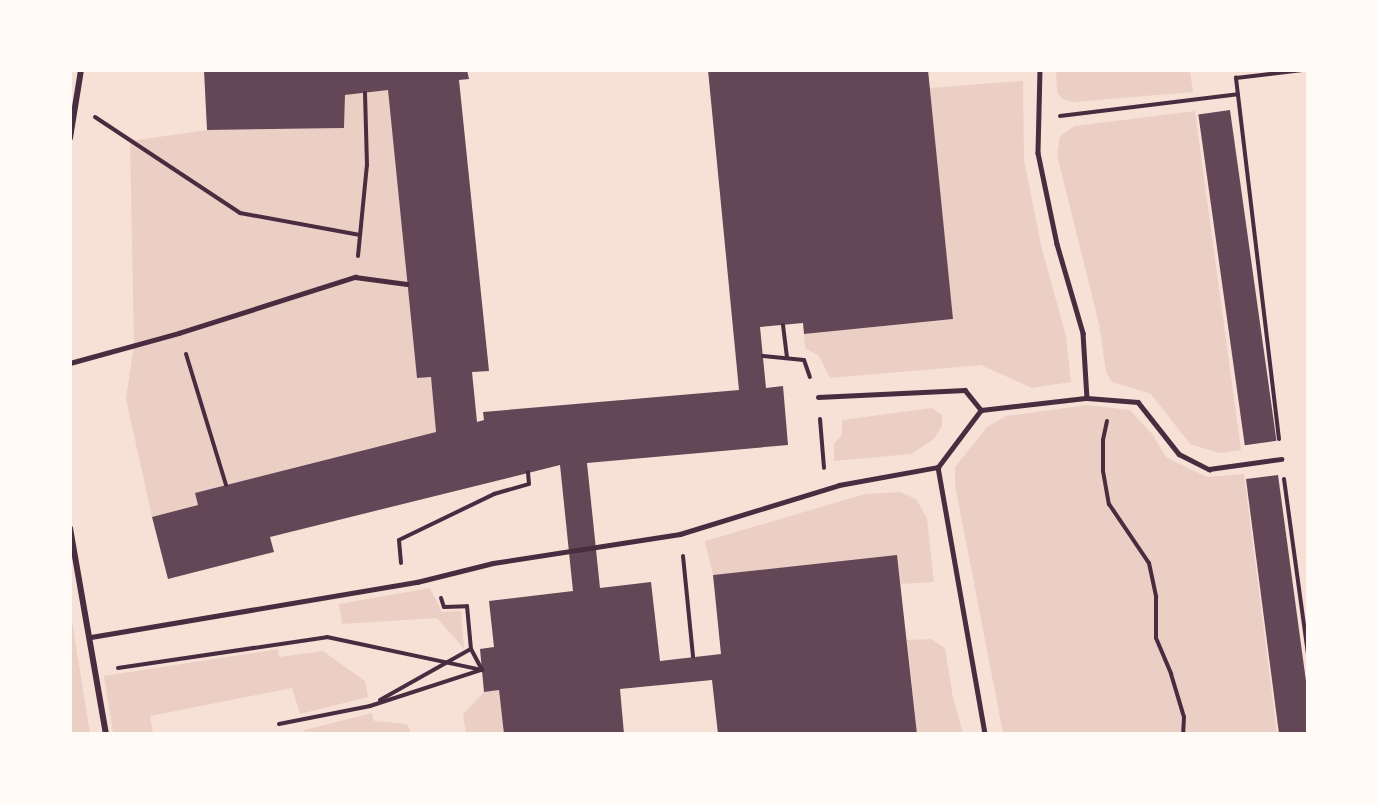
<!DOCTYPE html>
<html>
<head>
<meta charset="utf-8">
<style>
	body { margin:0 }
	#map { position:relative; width:1378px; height:804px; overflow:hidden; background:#f7e1d7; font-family:Ubuntu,sans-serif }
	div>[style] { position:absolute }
	.green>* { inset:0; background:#ebcfc5 }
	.building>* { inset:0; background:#644757; transform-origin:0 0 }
	.path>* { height:4px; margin:-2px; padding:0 2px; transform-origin:2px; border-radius:2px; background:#4a2c40 }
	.service>* { height:4.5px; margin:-2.25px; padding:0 2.25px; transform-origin:2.25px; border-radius:2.25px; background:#4a2c40 }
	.minor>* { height:6px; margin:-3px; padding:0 3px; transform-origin:3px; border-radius:3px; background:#4a2c40 }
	span { translate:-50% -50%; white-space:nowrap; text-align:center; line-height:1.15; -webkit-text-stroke:6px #fffaf5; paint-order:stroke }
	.frame { position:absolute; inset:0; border:72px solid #fffaf5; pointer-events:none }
</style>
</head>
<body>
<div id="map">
	<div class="green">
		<div style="clip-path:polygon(1056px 71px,1190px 71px,1193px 92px,1073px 102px,1062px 99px,1057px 92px)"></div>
		<div style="clip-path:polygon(1023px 81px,1024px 159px,1042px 249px,1066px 336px,1071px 382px,1032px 388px,981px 365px,830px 378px,819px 356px,805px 348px,804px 334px,953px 319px,929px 88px)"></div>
		<div style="clip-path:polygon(388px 90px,417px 377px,431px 377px,436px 432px,195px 493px,198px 505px,152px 517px,126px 399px,134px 344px,130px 141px,207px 130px,344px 128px,345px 95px)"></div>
		<div style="clip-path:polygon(1195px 111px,1241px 450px,1219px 453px,1190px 444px,1151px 394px,1112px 382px,1106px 372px,1099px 324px,1057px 155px,1060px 136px,1075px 126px)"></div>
		<div style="clip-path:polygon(1087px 405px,1130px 410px,1153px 435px,1166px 457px,1207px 477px,1244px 474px,1277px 733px,1003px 733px,955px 485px,955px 467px,987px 427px,1006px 416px)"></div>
		<div style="clip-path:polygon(932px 408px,942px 415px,942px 426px,934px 439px,911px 454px,834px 461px,834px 444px,842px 434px,842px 420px)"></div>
		<div style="clip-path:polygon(900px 492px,916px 499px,927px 518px,934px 582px,901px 584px,897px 556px,713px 575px,705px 541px,865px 494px)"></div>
		<div style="clip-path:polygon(430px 588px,442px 612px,461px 611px,464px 649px,437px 618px,342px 624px,339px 604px)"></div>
		<div style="clip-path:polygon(70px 615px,71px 615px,90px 733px,71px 733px)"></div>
		<div style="clip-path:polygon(931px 639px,945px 648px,953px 698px,963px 733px,917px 733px,907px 640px)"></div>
		<div style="clip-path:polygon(278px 649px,279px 657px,323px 651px,365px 681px,368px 697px,300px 714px,292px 688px,150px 716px,153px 733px,113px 733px,104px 676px)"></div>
		<div style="clip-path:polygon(499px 690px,504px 733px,466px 733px,463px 714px,484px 692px)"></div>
		<div style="clip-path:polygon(372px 713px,374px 721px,407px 724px,411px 733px,305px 734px,304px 730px)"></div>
	</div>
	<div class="building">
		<div style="clip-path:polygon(204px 70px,467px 70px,469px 79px,459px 80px,489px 371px,472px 372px,477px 422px,484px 420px,483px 412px,739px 390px,708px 70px,928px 70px,953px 319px,804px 334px,803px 323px,760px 327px,766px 388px,783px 386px,788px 445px,587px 463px,600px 588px,651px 582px,660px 661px,721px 654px,713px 575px,897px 555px,917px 734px,718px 734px,712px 680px,620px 689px,624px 734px,504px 734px,499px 690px,484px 692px,480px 649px,494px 647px,489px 601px,573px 591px,560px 465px,270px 537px,274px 552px,168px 579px,152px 517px,198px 505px,195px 493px,436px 432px,431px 377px,417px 378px,388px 90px,345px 95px,344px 128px,207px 130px)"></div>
		<div style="left:1230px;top:110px;width:334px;height:32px;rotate:82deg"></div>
		<div style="clip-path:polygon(1278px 475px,1308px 696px,1308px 734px,1279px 734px,1246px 479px)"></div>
	</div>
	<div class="path">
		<div style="left:1060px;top:116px;width:179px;rotate:-7deg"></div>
		<div style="left:95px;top:117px;width:174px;rotate:33.5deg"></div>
		<div style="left:240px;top:213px;width:122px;rotate:10.4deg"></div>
		<div style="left:358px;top:256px;width:91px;rotate:-84.4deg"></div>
		<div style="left:367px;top:165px;width:72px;rotate:-91.6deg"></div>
		<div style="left:783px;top:325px;width:33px;rotate:83deg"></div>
		<div style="left:186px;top:354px;width:137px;rotate:73deg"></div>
		<div style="left:763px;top:356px;width:41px;rotate:5.6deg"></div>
		<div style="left:804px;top:360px;width:18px;rotate:71deg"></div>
		<div style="left:820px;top:419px;width:49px;rotate:85.3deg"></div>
		<div style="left:1107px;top:421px;width:19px;rotate:102deg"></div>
		<div style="left:1103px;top:440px;width:31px;rotate:90deg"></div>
		<div style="left:1103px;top:471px;width:34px;rotate:80deg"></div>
		<div style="left:1109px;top:504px;width:71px;rotate:55.9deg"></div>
		<div style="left:1149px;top:563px;width:35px;rotate:78deg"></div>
		<div style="left:1156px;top:597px;width:41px;rotate:90deg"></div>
		<div style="left:1156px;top:638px;width:39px;rotate:67deg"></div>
		<div style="left:1171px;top:674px;width:45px;rotate:73.2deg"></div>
		<div style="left:1184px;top:717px;width:17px;rotate:93deg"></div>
		<div style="left:1279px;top:439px;width:364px;rotate:-96.8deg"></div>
		<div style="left:1236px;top:78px;width:67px;rotate:-6.8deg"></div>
		<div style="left:1284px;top:479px;width:178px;rotate:82.2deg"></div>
		<div style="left:683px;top:556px;width:101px;rotate:84.3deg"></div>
		<div style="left:401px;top:563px;width:23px;rotate:-95deg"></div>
		<div style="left:399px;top:540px;width:106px;rotate:-25.8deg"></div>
		<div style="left:494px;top:494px;width:36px;rotate:-16deg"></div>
		<div style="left:529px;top:484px;width:12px;rotate:-95deg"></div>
		<div style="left:441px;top:598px;width:9px;rotate:72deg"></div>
		<div style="left:444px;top:607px;width:23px;rotate:-2deg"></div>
		<div style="left:467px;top:606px;width:43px;rotate:84.7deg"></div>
		<div style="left:471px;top:649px;width:24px;rotate:62deg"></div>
		<div style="left:118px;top:668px;width:211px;rotate:-8.4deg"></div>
		<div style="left:327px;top:637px;width:158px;rotate:12deg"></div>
		<div style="left:380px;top:700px;width:104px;rotate:-29.3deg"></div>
		<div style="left:279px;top:724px;width:93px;rotate:-11.2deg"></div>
		<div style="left:370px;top:706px;width:117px;rotate:-18deg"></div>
	</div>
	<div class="service">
		<div style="left:1040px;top:70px;width:83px;rotate:91.4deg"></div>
		<div style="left:1038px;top:153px;width:93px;rotate:78.2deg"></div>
		<div style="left:1057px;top:244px;width:93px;rotate:73.7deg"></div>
		<div style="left:1083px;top:333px;width:65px;rotate:86.5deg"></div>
		<div style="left:70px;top:363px;width:113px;rotate:-15.4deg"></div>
		<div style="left:179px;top:333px;width:185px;rotate:-17.7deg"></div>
		<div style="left:355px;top:277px;width:52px;rotate:7.7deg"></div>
		<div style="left:818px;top:397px;width:147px;rotate:-2.7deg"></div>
		<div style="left:965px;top:390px;width:26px;rotate:51deg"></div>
		<div style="left:938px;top:467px;width:271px;rotate:80deg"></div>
		<div style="left:91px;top:637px;width:331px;rotate:-9.6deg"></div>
		<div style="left:417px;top:582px;width:78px;rotate:-14deg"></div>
		<div style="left:493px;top:563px;width:189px;rotate:-8.8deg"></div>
		<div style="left:680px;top:534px;width:166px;rotate:-17.1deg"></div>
		<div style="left:839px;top:485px;width:101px;rotate:-10.3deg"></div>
		<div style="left:938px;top:467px;width:71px;rotate:-53deg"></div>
		<div style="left:981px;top:410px;width:107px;rotate:-6.5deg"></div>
		<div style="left:1087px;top:398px;width:51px;rotate:4.5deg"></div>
		<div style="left:1138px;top:402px;width:66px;rotate:51.7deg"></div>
		<div style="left:1179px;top:454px;width:34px;rotate:27deg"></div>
		<div style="left:1209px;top:469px;width:73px;rotate:-7.9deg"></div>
	</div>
	<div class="minor">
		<div style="left:70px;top:138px;width:69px;rotate:-80.8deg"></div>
		<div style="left:70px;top:528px;width:209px;rotate:80.1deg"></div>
	</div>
	<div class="frame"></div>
</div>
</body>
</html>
